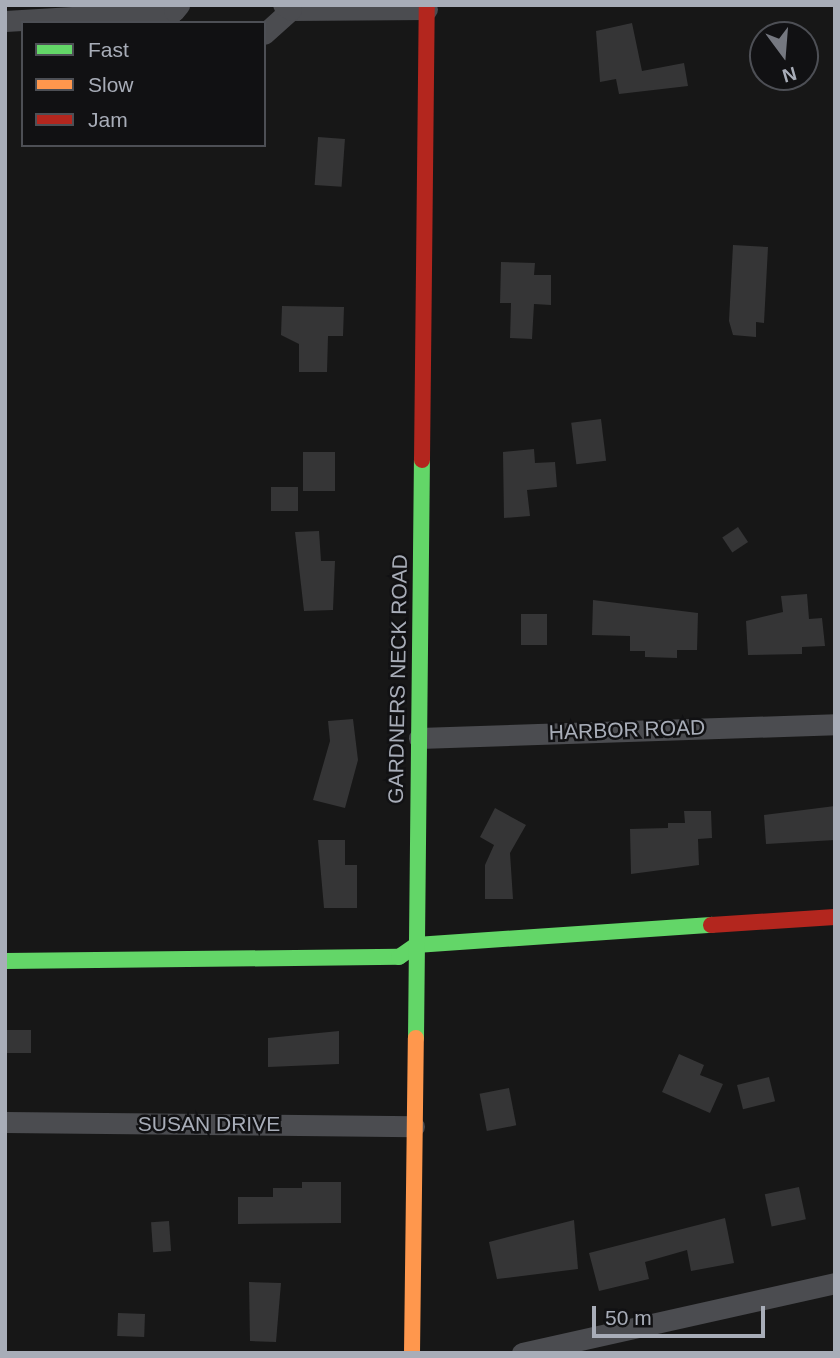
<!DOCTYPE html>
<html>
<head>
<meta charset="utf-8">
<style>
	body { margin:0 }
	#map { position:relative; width:840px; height:1358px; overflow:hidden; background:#171717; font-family:Helvetica,sans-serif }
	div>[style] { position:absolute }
	.building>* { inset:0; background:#353536; transform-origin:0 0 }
	.street>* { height:21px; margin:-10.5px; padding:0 10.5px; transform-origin:10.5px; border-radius:10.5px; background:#4b4c50 }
	.fast>* { height:16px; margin:-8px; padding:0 8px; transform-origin:8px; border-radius:8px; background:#63d668 }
	.slow>* { height:16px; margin:-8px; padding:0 8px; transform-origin:8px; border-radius:8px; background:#ff974d }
	.jam>* { height:16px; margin:-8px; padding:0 8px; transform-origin:8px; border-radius:8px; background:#b3261e }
	span { translate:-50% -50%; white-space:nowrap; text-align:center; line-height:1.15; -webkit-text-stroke:5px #111113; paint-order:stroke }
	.street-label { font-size:21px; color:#a8adb8 }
	.frame { position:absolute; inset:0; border:7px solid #a8adb8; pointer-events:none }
	.legend { position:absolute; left:21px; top:21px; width:245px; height:126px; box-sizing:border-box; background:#111113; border:2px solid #4d4f55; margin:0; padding:9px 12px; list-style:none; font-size:21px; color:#a8adb8 }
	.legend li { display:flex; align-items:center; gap:14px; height:35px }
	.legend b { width:35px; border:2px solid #4d4f55 }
	.north { position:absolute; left:749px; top:21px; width:70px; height:70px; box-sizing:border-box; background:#111113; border:2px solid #4d4f55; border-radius:50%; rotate:164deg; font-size:19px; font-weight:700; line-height:28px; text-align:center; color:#a8adb8 }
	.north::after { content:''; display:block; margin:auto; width:24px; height:32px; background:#757880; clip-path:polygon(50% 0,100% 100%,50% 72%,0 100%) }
	.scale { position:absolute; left:592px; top:1306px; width:173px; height:32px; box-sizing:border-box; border:4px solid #a8adb8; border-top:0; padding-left:9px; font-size:21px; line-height:24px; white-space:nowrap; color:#a8adb8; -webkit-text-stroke:5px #111113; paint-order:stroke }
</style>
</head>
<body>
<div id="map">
	<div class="building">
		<div style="clip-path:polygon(632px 23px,642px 71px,684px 63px,688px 86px,619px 94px,616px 79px,600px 82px,596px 31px)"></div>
		<div style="left:318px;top:137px;width:27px;height:48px;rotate:4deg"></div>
		<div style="clip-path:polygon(733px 245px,768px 247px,764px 323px,756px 322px,756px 337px,733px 335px,729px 321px)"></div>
		<div style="clip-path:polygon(501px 262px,535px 263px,534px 275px,551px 275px,551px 305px,534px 304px,532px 339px,510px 338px,511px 303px,500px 303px)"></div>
		<div style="clip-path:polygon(282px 306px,344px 307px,343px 336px,328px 336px,327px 372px,299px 372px,299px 344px,281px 335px)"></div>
		<div style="left:601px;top:419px;width:42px;height:30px;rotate:83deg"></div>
		<div style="clip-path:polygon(534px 449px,535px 463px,555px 462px,557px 487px,527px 490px,530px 516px,504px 518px,503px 452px)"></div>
		<div style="left:303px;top:452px;width:32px;height:39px"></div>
		<div style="left:298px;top:487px;width:24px;height:27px;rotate:90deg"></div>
		<div style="left:738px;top:527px;width:18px;height:19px;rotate:56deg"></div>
		<div style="clip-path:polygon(319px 531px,321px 561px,335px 561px,333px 610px,304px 611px,295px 532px)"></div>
		<div style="clip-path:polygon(807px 594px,809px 619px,822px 618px,825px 646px,802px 647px,802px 654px,748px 655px,746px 621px,783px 612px,781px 596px)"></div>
		<div style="clip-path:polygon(593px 600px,698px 613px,697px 650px,677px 650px,677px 658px,645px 657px,645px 651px,630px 651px,630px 636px,592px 635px)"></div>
		<div style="left:521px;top:614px;width:26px;height:31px"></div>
		<div style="clip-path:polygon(353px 719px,358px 760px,345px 808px,313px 800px,330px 741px,328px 721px)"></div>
		<div style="clip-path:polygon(835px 806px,835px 840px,766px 844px,764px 815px)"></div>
		<div style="clip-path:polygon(495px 808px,526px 825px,510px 853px,513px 899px,485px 899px,485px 865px,494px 845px,480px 837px)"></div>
		<div style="clip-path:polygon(684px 811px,711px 811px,712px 838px,698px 839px,699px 865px,631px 874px,630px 829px,668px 828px,668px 823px,685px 823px)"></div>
		<div style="clip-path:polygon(318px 840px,345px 840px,345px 865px,357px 865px,357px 908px,324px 908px)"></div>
		<div style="left:31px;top:1030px;width:23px;height:26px;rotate:90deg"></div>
		<div style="clip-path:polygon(339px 1031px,339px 1064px,268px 1067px,268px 1038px)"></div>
		<div style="clip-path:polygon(679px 1054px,704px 1065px,700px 1075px,723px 1084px,710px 1113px,662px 1092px)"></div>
		<div style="left:769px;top:1077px;width:25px;height:33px;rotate:76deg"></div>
		<div style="left:509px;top:1088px;width:38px;height:30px;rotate:79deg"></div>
		<div style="clip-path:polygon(302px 1182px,341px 1182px,341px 1223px,238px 1224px,238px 1197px,273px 1197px,273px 1188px,302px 1188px)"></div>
		<div style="left:799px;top:1187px;width:33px;height:35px;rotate:78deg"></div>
		<div style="clip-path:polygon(725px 1218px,734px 1263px,691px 1271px,687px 1250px,645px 1262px,649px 1279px,599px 1291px,589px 1253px)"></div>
		<div style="clip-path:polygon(574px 1220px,578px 1269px,497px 1279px,489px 1242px)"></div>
		<div style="left:169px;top:1221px;width:30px;height:18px;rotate:86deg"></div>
		<div style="clip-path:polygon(249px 1282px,281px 1283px,276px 1342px,250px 1341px)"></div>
		<div style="left:118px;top:1313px;width:27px;height:23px;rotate:2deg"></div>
	</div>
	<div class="street">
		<div style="left:291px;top:10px;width:136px;rotate:-0.4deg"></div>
		<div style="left:5px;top:21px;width:169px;rotate:-3.4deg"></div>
		<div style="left:174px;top:11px;width:8px;rotate:-50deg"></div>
		<div style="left:264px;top:34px;width:36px;rotate:-42deg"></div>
		<div style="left:291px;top:10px;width:9px;rotate:-148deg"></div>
		<div style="left:419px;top:738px;width:416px;rotate:-1.9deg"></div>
		<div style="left:5px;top:1122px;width:409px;rotate:0.6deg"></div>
		<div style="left:522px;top:1353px;width:321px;rotate:-12.6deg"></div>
	</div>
	<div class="fast">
		<div style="left:5px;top:961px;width:394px;rotate:-0.6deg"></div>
		<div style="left:399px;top:957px;width:21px;rotate:-35deg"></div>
		<div style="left:416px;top:945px;width:296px;rotate:-3.9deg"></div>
		<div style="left:416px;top:1038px;width:578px;rotate:-89.41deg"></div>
	</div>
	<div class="slow">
		<div style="left:412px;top:1353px;width:315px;rotate:-89.3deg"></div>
	</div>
	<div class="jam">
		<div style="left:422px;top:460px;width:455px;rotate:-89.4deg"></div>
		<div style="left:711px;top:925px;width:124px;rotate:-3.7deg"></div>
	</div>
	<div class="street-label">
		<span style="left:398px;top:679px;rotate:-89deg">GARDNERS NECK ROAD</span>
		<span style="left:627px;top:730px;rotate:-2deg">HARBOR ROAD</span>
		<span style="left:209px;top:1124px">SUSAN DRIVE</span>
	</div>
	<div class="frame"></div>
	<ul class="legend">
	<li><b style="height:9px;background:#63d668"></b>Fast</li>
	<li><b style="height:9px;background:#ff974d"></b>Slow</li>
	<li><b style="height:9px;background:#b3261e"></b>Jam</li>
	</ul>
	<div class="north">N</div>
	<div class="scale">50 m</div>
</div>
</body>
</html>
